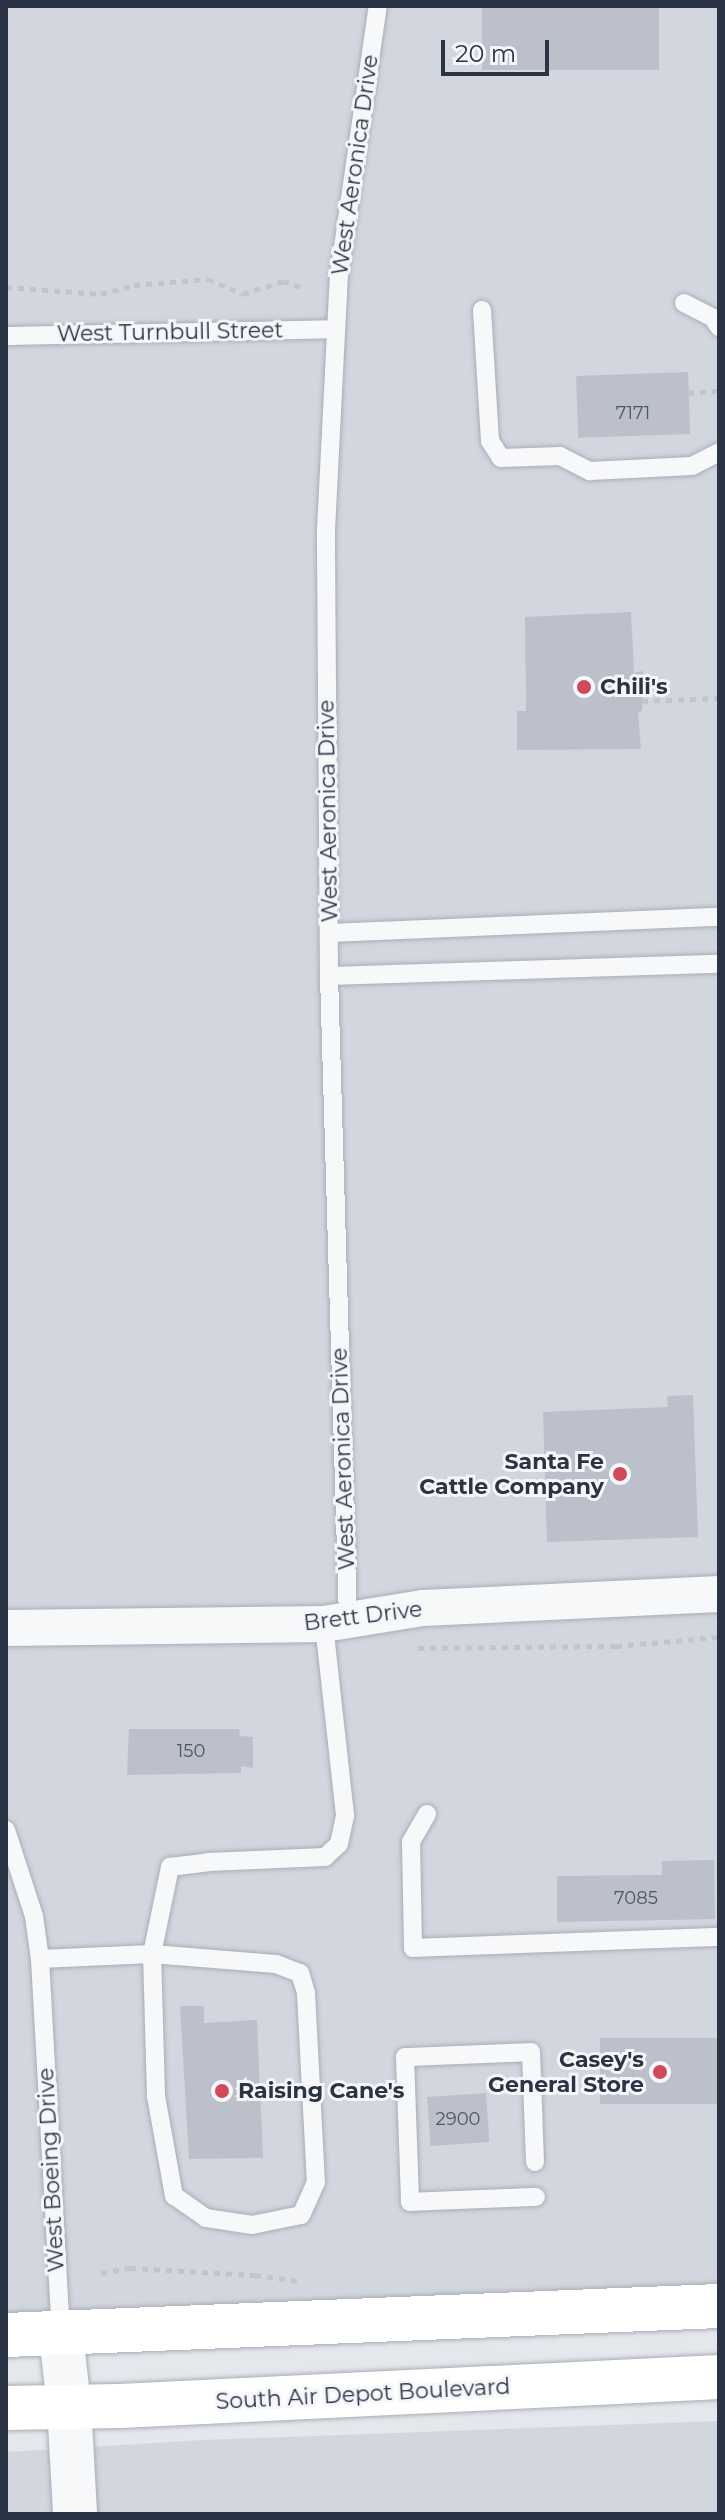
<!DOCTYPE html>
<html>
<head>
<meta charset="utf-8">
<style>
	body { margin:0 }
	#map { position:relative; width:725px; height:2520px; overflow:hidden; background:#e4e7ec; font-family:Montserrat,sans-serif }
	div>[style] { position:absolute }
	.built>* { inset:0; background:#d2d6de; transform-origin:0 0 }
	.building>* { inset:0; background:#bbc0ca; transform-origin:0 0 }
	.path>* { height:5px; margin-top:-2.5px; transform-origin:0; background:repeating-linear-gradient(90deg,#c2c5cb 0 6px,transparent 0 12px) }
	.roads { filter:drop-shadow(0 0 2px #a9aeb7) drop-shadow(0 0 2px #a9aeb7) }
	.service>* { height:18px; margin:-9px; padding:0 9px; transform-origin:9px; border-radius:9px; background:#f7f8fa }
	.minor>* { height:36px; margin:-18px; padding:0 18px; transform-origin:18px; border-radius:18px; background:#f7f8fa }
	.tertiary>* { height:44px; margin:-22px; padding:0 22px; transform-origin:22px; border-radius:22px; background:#f7f8fa }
	.primary>* { height:44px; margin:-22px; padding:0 22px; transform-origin:22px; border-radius:22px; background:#fff }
	.dots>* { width:22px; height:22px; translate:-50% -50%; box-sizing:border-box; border:4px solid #f4f6f9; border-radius:50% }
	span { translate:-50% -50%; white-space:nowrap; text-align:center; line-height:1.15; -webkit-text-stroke:6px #f4f6f9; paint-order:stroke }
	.number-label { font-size:18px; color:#4f5766 }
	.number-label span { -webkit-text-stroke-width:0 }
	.street-label { font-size:22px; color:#2b3445 }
	.poi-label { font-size:22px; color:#2b3445; font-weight:700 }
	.left { translate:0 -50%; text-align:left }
	.right { translate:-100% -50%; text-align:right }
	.frame { position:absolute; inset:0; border:8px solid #2b3445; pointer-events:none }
	.scale { position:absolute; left:441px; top:40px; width:108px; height:36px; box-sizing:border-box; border:4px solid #2b3445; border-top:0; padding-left:10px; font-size:24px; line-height:28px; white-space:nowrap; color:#2b3445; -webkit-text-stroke:6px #f4f6f9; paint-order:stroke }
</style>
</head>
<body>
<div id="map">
	<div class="built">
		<div style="left:6px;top:6px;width:713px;height:2317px"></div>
		<div style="clip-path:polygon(719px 2421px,719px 2514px,6px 2514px,6px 2452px,204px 2440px)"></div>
	</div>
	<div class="building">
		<div style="left:482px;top:6px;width:177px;height:64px"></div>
		<div style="left:688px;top:372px;width:62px;height:112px;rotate:88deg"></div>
		<div style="clip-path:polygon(631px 612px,634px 673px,643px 671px,642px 711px,638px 712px,641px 749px,517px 750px,517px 711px,526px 711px,525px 617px)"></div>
		<div style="clip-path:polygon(693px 1395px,698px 1537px,547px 1542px,543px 1412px,668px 1407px,667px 1396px)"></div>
		<div style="clip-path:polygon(129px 1729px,239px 1729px,240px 1736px,253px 1737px,253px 1768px,241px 1766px,241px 1773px,127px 1775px)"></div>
		<div style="clip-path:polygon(714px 1860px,715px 1919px,557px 1922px,557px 1876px,662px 1875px,662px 1861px)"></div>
		<div style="clip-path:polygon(180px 2006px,204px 2006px,204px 2023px,257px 2020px,263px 2158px,189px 2159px)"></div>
		<div style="left:719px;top:2038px;width:66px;height:119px;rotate:90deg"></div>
		<div style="left:486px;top:2093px;width:49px;height:59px;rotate:86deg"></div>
	</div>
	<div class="path">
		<div style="left:6px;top:287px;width:95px;rotate:4.2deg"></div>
		<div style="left:101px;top:294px;width:34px;rotate:-15deg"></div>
		<div style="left:134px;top:285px;width:74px;rotate:-4.6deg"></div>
		<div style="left:208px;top:279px;width:38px;rotate:23deg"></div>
		<div style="left:243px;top:294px;width:42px;rotate:-18deg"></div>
		<div style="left:283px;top:281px;width:20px;rotate:18deg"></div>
		<div style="left:688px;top:393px;width:31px;rotate:-4deg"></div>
		<div style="left:642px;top:701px;width:77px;rotate:-2.2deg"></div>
		<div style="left:418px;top:1648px;width:198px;rotate:-0.6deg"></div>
		<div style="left:616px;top:1646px;width:103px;rotate:-5deg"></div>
		<div style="left:101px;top:2273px;width:29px;rotate:-10deg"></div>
		<div style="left:130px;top:2268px;width:125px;rotate:3.2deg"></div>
		<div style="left:255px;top:2275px;width:44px;rotate:7.8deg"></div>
	</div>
	<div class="roads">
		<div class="service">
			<div style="left:684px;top:303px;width:33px;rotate:27deg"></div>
			<div style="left:713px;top:318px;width:11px;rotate:56deg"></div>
			<div style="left:482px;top:310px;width:131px;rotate:86.5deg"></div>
			<div style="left:490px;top:441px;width:20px;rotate:57deg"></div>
			<div style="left:501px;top:458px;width:59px;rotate:-1.9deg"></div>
			<div style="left:560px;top:456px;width:34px;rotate:27deg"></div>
			<div style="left:590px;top:471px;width:102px;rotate:-2.8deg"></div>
			<div style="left:692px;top:466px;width:30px;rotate:-27deg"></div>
			<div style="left:6px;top:336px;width:329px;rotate:-1.2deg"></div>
			<div style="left:330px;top:933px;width:389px;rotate:-2.4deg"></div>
			<div style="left:329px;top:976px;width:390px;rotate:-1.8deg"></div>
			<div style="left:348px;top:1619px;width:643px;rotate:-91.69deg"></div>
			<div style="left:329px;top:976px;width:446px;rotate:-90.4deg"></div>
			<div style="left:326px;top:530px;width:255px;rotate:-87.1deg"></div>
			<div style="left:339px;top:275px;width:272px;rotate:-81.8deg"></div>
			<div style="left:427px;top:1814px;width:32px;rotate:120deg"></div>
			<div style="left:411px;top:1842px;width:106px;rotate:88.9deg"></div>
			<div style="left:413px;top:1948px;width:306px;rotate:-2.1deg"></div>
			<div style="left:6px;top:1830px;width:90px;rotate:72deg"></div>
			<div style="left:34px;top:1916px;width:43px;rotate:82.1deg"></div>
			<div style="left:40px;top:1959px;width:374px;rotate:86.8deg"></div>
			<div style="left:40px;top:1959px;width:112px;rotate:-2.6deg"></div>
			<div style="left:152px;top:1954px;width:124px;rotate:4.6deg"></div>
			<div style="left:276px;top:1964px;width:26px;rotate:21deg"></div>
			<div style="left:300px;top:1973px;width:21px;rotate:73deg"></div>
			<div style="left:306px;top:1993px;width:189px;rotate:87deg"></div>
			<div style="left:316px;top:2182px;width:36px;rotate:114deg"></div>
			<div style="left:301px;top:2215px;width:50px;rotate:168.5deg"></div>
			<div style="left:252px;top:2225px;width:47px;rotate:-171.3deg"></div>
			<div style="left:206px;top:2218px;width:39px;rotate:-145deg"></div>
			<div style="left:174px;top:2196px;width:102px;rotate:-100.2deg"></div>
			<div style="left:156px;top:2096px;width:142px;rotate:-91.6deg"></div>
			<div style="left:152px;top:1954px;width:89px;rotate:-78.3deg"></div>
			<div style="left:170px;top:1867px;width:38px;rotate:-7deg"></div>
			<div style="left:208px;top:1862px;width:117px;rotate:-2.4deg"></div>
			<div style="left:325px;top:1857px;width:19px;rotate:-43deg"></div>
			<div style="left:339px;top:1844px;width:30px;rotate:-78deg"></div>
			<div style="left:345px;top:1815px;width:192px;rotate:-96.3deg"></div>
			<div style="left:535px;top:2162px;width:110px;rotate:-92.1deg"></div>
			<div style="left:531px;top:2052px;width:126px;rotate:177.7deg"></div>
			<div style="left:405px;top:2057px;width:145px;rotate:88deg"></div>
			<div style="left:410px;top:2202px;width:126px;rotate:-2.3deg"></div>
		</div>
		<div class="minor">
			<div style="left:6px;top:1628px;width:318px;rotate:-0.7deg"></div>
			<div style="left:324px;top:1624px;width:100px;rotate:-9.2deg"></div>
			<div style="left:423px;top:1608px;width:296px;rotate:-2.7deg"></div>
		</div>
		<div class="tertiary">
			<div style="left:61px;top:2335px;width:70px;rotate:83.5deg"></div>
			<div style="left:69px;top:2405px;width:109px;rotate:86.8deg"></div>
		</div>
		<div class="primary">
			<div style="left:6px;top:2335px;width:714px;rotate:-2.33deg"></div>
			<div style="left:6px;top:2408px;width:114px;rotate:-1deg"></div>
			<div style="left:120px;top:2406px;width:600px;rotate:-2.77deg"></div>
		</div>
	</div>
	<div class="dots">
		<div style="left:584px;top:687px;background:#d1495b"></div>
		<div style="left:620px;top:1474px;background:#d1495b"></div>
		<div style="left:660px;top:2072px;background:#d1495b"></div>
		<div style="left:222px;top:2091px;background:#d1495b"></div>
	</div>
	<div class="number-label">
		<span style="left:633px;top:413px">7171</span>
		<span style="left:191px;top:1751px">150</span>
		<span style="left:636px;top:1898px">7085</span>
		<span style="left:458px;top:2119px">2900</span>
	</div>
	<div class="street-label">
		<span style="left:355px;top:165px;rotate:-82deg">West Aeronica Drive</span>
		<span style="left:170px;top:332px;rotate:-1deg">West Turnbull Street</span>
		<span style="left:328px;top:811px;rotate:-91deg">West Aeronica Drive</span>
		<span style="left:343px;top:1459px;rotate:-92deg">West Aeronica Drive</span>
		<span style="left:363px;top:1616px;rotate:-7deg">Brett Drive</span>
		<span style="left:51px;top:2170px;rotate:-93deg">West Boeing Drive</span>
		<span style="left:363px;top:2394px;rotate:-3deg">South Air Depot Boulevard</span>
	</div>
	<div class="poi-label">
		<span class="left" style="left:600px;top:687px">Chili's</span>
		<span class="right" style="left:604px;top:1474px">Santa Fe<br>Cattle Company</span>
		<span class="right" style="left:644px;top:2072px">Casey's<br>General Store</span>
		<span class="left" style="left:238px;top:2091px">Raising Cane's</span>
	</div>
	<div class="frame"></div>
	<div class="scale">20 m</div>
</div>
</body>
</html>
